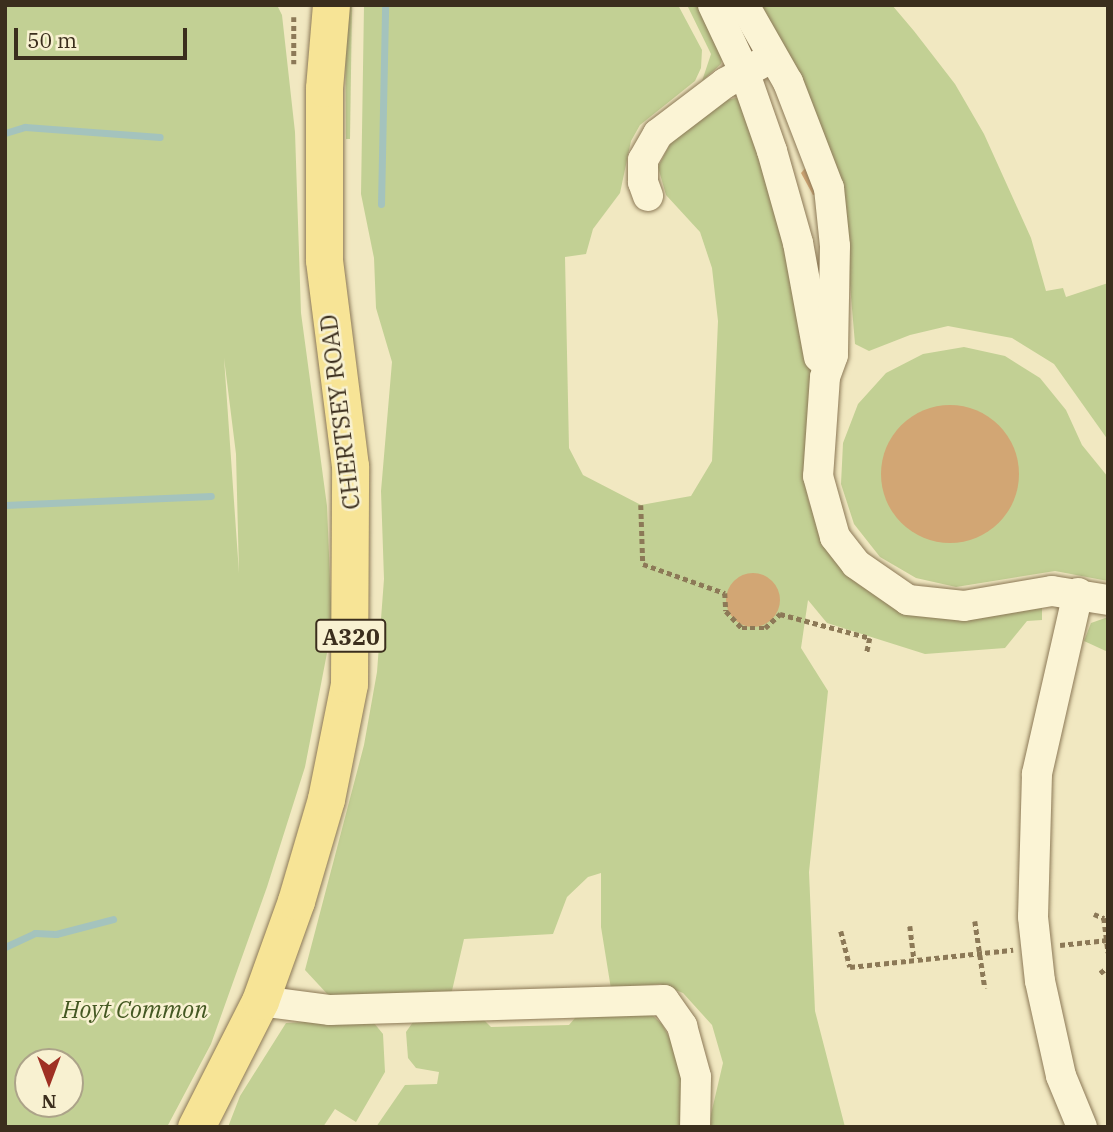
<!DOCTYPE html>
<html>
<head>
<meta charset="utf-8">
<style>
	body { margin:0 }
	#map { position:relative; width:1113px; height:1132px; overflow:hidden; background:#f1e8c1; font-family:"IBM Plex Serif",serif }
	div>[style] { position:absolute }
	.green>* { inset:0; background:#c2d094 }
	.stream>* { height:7px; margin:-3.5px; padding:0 3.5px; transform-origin:3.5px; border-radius:3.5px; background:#a4c3bd }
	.building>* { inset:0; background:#d2a674 }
	.round { border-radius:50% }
	.path>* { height:4.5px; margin-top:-2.25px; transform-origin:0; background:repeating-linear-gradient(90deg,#8c7957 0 5px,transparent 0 8.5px) }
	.roads { filter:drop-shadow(0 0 2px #8c7957) drop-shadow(0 0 2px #8c7957) }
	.minor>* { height:30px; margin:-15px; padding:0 15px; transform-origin:15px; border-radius:15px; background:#fbf4d5 }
	.major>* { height:37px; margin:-18.5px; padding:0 18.5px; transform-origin:18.5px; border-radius:18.5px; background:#f7e496 }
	span { translate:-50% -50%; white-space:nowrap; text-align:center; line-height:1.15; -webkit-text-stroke:5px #f8f1d1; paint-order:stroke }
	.shield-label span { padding:2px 5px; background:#f8f1d1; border:2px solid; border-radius:5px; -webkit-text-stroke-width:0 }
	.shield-label { font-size:23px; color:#3b2e1d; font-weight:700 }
	.street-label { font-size:24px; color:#3b2e1d }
	.park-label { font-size:24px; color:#445822; font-style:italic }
	.frame { position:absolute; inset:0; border:7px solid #3b2e1d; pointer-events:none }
	.north { position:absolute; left:14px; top:1048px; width:70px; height:70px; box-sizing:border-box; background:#f8f1d1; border:2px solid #aca389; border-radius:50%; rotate:180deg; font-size:19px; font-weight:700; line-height:28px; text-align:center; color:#3b2e1d }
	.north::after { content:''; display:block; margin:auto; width:24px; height:32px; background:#9f3023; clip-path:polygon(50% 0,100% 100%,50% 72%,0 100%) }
	.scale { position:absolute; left:14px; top:28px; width:173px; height:32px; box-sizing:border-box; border:4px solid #3b2e1d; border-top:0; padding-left:9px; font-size:21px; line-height:24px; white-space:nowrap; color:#3b2e1d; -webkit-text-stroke:5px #f8f1d1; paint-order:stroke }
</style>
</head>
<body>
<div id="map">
	<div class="green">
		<div style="clip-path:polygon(evenodd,5px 5px,277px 5px,282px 15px,295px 132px,301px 313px,327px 506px,332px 627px,305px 767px,267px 887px,211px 1044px,167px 1127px,5px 1127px,5px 5px,224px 358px,236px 454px,239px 573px,224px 358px,5px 5px,28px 1062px,70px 1062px,70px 1104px,28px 1104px,28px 1062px)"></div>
		<div style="clip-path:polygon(345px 5px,352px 5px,350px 139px,346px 139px)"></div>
		<div style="clip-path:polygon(364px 5px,678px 5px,702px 50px,701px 68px,695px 81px,640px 125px,631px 141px,620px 193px,593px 229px,586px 254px,565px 257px,569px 448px,583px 475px,641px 505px,691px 496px,712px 461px,718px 321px,712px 268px,700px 232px,666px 195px,658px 167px,671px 142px,726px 100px,741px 97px,814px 351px,804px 461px,808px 499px,820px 534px,858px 584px,909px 613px,962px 621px,1042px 608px,1042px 620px,1027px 621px,1005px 648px,925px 654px,827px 623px,808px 600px,801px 648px,828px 691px,809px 872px,815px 1011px,845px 1127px,708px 1127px,723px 1063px,712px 1025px,683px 993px,660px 984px,611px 989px,601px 927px,601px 873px,588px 877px,567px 897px,553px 934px,464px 939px,451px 995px,331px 998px,305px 970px,364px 745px,377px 672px,384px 579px,381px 491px,392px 362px,376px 308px,374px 258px,361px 194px)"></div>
		<div style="clip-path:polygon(687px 5px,709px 5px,725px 43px,721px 64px,702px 81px,711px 54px)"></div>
		<div style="clip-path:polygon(756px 5px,892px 5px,914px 31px,955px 84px,984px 134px,1031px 238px,1046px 291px,1063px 288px,1066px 297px,1108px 283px,1108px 440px,1054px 364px,1012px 338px,948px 326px,910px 335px,869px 351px,855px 344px,847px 249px)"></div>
		<div style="clip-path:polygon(964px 347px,1005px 356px,1040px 378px,1066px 410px,1082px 445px,1108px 477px,1108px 581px,1055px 571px,956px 587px,916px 578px,880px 557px,854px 524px,841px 484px,843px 443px,858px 404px,886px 373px,923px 354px)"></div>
		<div style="clip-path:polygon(1108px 617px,1108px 652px,1084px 641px,1091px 623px)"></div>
		<div style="clip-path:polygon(581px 1011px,652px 1015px,662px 1024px,691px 1078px,688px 1127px,376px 1127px,405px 1085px,437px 1084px,439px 1072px,416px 1068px,408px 1058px,406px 1032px,413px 1022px,479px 1015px,491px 1027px,569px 1025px)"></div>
		<div style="clip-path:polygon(364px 1019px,374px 1023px,383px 1034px,385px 1072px,356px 1122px,335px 1109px,323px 1127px,228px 1127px,240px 1096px,286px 1023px)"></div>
	</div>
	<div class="stream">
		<div style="left:5px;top:133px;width:21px;rotate:-17deg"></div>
		<div style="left:25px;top:127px;width:135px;rotate:4.2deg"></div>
		<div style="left:381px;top:204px;width:199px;rotate:-88.8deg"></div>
		<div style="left:5px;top:505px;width:206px;rotate:-2.5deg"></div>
		<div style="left:5px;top:947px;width:33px;rotate:-25deg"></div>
		<div style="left:35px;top:933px;width:21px;rotate:3deg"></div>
		<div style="left:56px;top:934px;width:59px;rotate:-14.7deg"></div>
	</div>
	<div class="building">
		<div style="clip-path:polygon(808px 165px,817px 194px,813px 195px,801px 173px)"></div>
		<div class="round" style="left:881px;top:405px;width:138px;height:138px"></div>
		<div class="round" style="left:726px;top:573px;width:54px;height:54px"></div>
	</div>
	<div class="path">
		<div style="left:294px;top:17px;width:47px;rotate:90deg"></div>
		<div style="left:641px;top:505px;width:59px;rotate:88.1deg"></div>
		<div style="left:643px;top:564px;width:87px;rotate:19.5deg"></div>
		<div style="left:725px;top:593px;width:18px;rotate:87deg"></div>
		<div style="left:726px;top:611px;width:23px;rotate:47deg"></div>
		<div style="left:742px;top:628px;width:23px"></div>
		<div style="left:765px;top:628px;width:21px;rotate:-43deg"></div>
		<div style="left:780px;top:614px;width:93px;rotate:14.9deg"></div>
		<div style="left:870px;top:638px;width:14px;rotate:102deg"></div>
		<div style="left:1094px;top:914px;width:11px;rotate:22deg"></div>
		<div style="left:1104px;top:918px;width:35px;rotate:83deg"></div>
		<div style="left:975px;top:921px;width:68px;rotate:81.5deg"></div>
		<div style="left:910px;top:926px;width:34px;rotate:83deg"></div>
		<div style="left:841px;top:931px;width:37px;rotate:76deg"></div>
		<div style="left:850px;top:967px;width:164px;rotate:-6deg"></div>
		<div style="left:1060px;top:945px;width:48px;rotate:-5.9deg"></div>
		<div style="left:1100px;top:973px;width:10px;rotate:-37deg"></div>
	</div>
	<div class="roads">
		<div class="minor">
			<div style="left:713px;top:5px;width:73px;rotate:64.8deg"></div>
			<div style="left:744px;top:71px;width:85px;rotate:70.7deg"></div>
			<div style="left:772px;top:151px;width:96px;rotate:74.2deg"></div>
			<div style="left:798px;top:243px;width:116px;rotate:79.6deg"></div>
			<div style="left:744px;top:5px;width:89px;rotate:60.3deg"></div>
			<div style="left:788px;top:82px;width:114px;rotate:68.9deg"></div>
			<div style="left:829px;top:188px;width:58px;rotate:84.1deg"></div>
			<div style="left:835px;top:246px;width:109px;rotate:91.1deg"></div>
			<div style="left:833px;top:355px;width:23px;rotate:110deg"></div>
			<div style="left:825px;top:377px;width:99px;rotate:94deg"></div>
			<div style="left:818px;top:476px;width:63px;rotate:74.4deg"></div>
			<div style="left:835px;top:537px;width:34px;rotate:52deg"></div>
			<div style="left:856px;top:564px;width:63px;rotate:34.7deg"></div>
			<div style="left:908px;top:600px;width:56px;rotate:6.1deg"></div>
			<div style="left:964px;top:606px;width:89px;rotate:-9.7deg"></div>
			<div style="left:1052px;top:591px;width:57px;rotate:9.1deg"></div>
			<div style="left:648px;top:196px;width:15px;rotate:-110deg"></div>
			<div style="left:643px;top:182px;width:22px;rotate:-90deg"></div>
			<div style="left:643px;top:160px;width:30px;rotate:-60deg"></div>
			<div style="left:658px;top:134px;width:84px;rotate:-37.3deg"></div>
			<div style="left:725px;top:83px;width:42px;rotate:-28.4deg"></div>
			<div style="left:1078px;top:593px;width:186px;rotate:102.8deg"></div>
			<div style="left:1037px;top:774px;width:143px;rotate:91.6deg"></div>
			<div style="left:1033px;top:917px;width:64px;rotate:83.8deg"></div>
			<div style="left:1040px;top:981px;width:97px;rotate:77.5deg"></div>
			<div style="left:1061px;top:1076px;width:55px;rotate:67.6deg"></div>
			<div style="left:260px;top:1001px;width:71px;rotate:7.3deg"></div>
			<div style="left:330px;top:1010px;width:334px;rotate:-1.7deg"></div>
			<div style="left:664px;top:1000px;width:32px;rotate:55deg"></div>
			<div style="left:682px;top:1026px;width:53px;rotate:74.6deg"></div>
			<div style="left:696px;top:1077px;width:50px;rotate:91.1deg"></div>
		</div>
		<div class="major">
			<div style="left:196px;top:1127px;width:141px;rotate:-63.1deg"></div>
			<div style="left:260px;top:1001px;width:106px;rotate:-70.2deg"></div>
			<div style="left:296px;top:901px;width:106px;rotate:-73.6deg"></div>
			<div style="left:326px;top:799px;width:117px;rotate:-78.7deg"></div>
			<div style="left:349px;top:684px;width:218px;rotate:-89.7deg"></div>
			<div style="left:350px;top:466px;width:208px;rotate:-97.2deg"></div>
			<div style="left:324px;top:260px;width:172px;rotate:-90deg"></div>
			<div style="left:324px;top:88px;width:83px;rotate:-85.2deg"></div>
		</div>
	</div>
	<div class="shield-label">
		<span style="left:351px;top:636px">A320</span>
	</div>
	<div class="street-label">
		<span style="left:340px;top:412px;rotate:-97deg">CHERTSEY ROAD</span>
	</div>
	<div class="park-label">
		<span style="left:135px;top:1010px">Hoyt Common</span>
	</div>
	<div class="frame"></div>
	<div class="north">N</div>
	<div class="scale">50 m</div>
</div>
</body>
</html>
